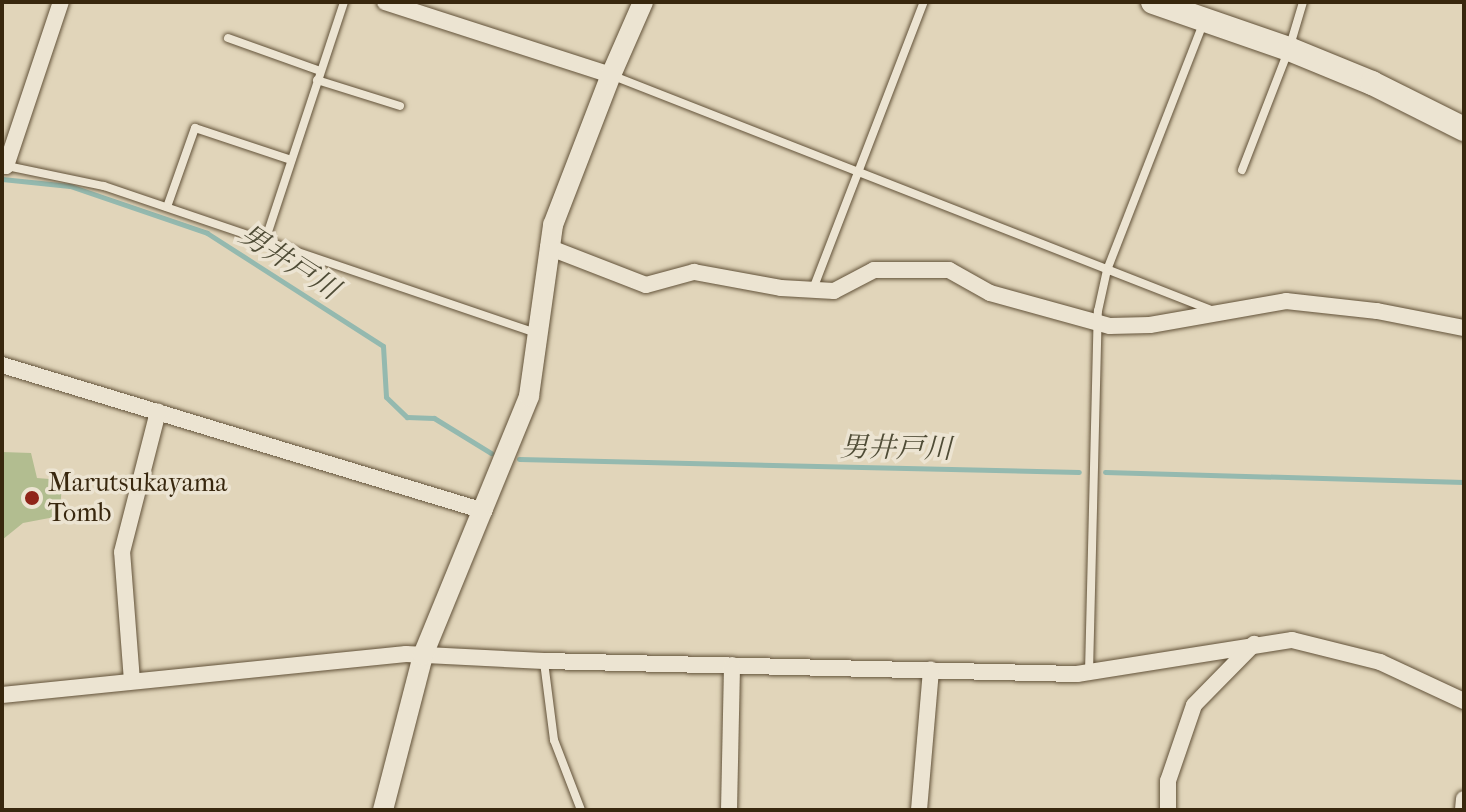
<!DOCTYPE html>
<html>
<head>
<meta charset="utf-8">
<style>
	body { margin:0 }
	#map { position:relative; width:1466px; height:812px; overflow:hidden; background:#e1d5ba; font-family:"IM FELL French Canon","Noto Serif JP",serif }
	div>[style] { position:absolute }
	.green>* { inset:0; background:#b2bd90 }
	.stream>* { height:5px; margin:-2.5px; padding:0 2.5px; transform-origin:2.5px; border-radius:2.5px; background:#94b9af }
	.roads { filter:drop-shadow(0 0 2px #625239) drop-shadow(0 0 2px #625239) }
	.service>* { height:8px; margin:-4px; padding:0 4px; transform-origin:4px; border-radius:4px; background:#ece4d2 }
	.minor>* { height:16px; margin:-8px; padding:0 8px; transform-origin:8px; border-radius:8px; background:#ece4d2 }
	.tertiary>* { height:20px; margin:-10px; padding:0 10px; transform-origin:10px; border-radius:10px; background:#ece4d2 }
	.secondary>* { height:24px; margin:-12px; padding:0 12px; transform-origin:12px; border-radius:12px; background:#ece4d2 }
	.dots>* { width:22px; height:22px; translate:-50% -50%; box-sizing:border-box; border:4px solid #ece4d2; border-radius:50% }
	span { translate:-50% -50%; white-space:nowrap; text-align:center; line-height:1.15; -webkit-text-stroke:7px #ece4d2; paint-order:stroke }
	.poi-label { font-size:26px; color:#38270e }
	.left { translate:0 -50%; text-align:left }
	.water-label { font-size:28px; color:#4f4c36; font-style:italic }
	.frame { position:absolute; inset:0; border:4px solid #38270e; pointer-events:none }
</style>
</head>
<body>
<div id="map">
	<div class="green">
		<div style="clip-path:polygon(2px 452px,31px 453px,37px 478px,62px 480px,60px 516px,23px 523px,2px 540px)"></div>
	</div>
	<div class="stream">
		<div style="left:2px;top:179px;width:68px;rotate:5.9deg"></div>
		<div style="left:70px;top:186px;width:145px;rotate:18.9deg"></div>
		<div style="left:207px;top:233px;width:209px;rotate:32.7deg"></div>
		<div style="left:383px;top:346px;width:51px;rotate:86.6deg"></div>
		<div style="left:386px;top:397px;width:29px;rotate:44deg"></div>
		<div style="left:407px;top:417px;width:27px;rotate:2deg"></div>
		<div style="left:434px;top:418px;width:67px;rotate:31.6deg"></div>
		<div style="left:519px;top:459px;width:560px;rotate:1.33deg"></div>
		<div style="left:1105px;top:472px;width:359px;rotate:1.6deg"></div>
	</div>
	<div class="roads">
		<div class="service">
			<div style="left:228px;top:38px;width:98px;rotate:19.7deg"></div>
			<div style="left:611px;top:75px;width:650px;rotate:21.39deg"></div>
			<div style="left:317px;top:80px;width:87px;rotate:17.4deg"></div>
			<div style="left:7px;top:166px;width:99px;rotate:11.7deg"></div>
			<div style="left:104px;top:186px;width:457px;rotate:18.8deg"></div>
			<div style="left:1242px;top:170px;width:130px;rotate:-68.8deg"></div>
			<div style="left:1289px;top:49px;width:49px;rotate:-73.4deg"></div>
			<div style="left:167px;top:207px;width:84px;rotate:-70.5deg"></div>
			<div style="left:195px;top:128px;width:101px;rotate:18.4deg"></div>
			<div style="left:265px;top:241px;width:252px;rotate:-71.7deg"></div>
			<div style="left:813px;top:289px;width:308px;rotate:-68.9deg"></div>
			<div style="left:544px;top:662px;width:79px;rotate:82.7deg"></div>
			<div style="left:554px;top:740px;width:75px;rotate:68.9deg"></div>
			<div style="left:1089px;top:672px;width:361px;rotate:-88.6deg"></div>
			<div style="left:1098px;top:311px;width:42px;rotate:-77.6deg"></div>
			<div style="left:1107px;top:270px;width:267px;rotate:-68.7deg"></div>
		</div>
		<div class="minor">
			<div style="left:385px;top:2px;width:237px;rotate:17.9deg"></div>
			<div style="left:2px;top:165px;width:4px;rotate:14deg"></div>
			<div style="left:6px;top:166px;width:173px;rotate:-71.5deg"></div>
			<div style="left:548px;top:247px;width:105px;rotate:21.2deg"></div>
			<div style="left:646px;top:285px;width:50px;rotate:-15.2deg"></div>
			<div style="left:694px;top:272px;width:88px;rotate:10.4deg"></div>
			<div style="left:781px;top:288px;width:53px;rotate:3.2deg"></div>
			<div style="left:834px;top:291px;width:45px;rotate:-27.7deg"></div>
			<div style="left:874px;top:270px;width:75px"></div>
			<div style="left:949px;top:270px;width:47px;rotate:29.3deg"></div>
			<div style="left:990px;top:293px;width:124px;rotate:15.4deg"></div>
			<div style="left:1110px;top:326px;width:40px;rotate:-1.4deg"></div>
			<div style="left:1150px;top:325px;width:138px;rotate:-10deg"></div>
			<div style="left:1286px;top:301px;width:92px;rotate:6.3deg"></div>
			<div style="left:1377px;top:311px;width:89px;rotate:11.1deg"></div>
			<div style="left:2px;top:365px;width:504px;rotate:16.85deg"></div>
			<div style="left:132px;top:681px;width:129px;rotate:-94.4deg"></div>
			<div style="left:122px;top:552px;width:145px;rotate:-75.6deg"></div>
			<div style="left:2px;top:695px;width:406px;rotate:-5.8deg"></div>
			<div style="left:406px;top:654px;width:138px;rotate:2.9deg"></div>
			<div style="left:544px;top:661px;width:533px;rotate:1.4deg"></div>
			<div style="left:1077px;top:674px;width:218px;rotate:-9deg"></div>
			<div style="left:1292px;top:640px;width:91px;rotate:14deg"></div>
			<div style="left:1380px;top:662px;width:93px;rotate:24.9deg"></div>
			<div style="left:729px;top:810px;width:145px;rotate:-88.8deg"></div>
			<div style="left:919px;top:810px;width:141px;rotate:-85.1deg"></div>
			<div style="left:1168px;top:810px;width:29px;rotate:-90deg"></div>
			<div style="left:1168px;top:781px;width:80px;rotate:-71.1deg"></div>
			<div style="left:1194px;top:705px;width:86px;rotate:-45.5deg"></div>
			<div style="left:1463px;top:810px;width:11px;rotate:-85deg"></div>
		</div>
		<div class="tertiary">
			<div style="left:383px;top:810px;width:160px;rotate:-75.5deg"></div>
			<div style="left:423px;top:655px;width:280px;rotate:-67.7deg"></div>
			<div style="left:529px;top:396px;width:173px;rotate:-82deg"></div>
			<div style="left:553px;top:225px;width:161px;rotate:-68.9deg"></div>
			<div style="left:611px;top:75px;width:80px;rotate:-66.3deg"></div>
		</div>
		<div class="secondary">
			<div style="left:1153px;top:2px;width:144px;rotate:19.1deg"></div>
			<div style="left:1289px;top:49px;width:90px;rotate:22.3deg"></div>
			<div style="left:1372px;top:83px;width:103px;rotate:26.6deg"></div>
		</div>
	</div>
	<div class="dots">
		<div style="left:32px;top:498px;background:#8f2418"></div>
	</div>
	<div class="poi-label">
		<span class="left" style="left:48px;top:498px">Marutsukayama<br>Tomb</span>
	</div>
	<div class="water-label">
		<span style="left:289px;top:262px;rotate:33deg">男井戸川</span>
		<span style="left:896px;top:448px;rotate:1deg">男井戸川</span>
	</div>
	<div class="frame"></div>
</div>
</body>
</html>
